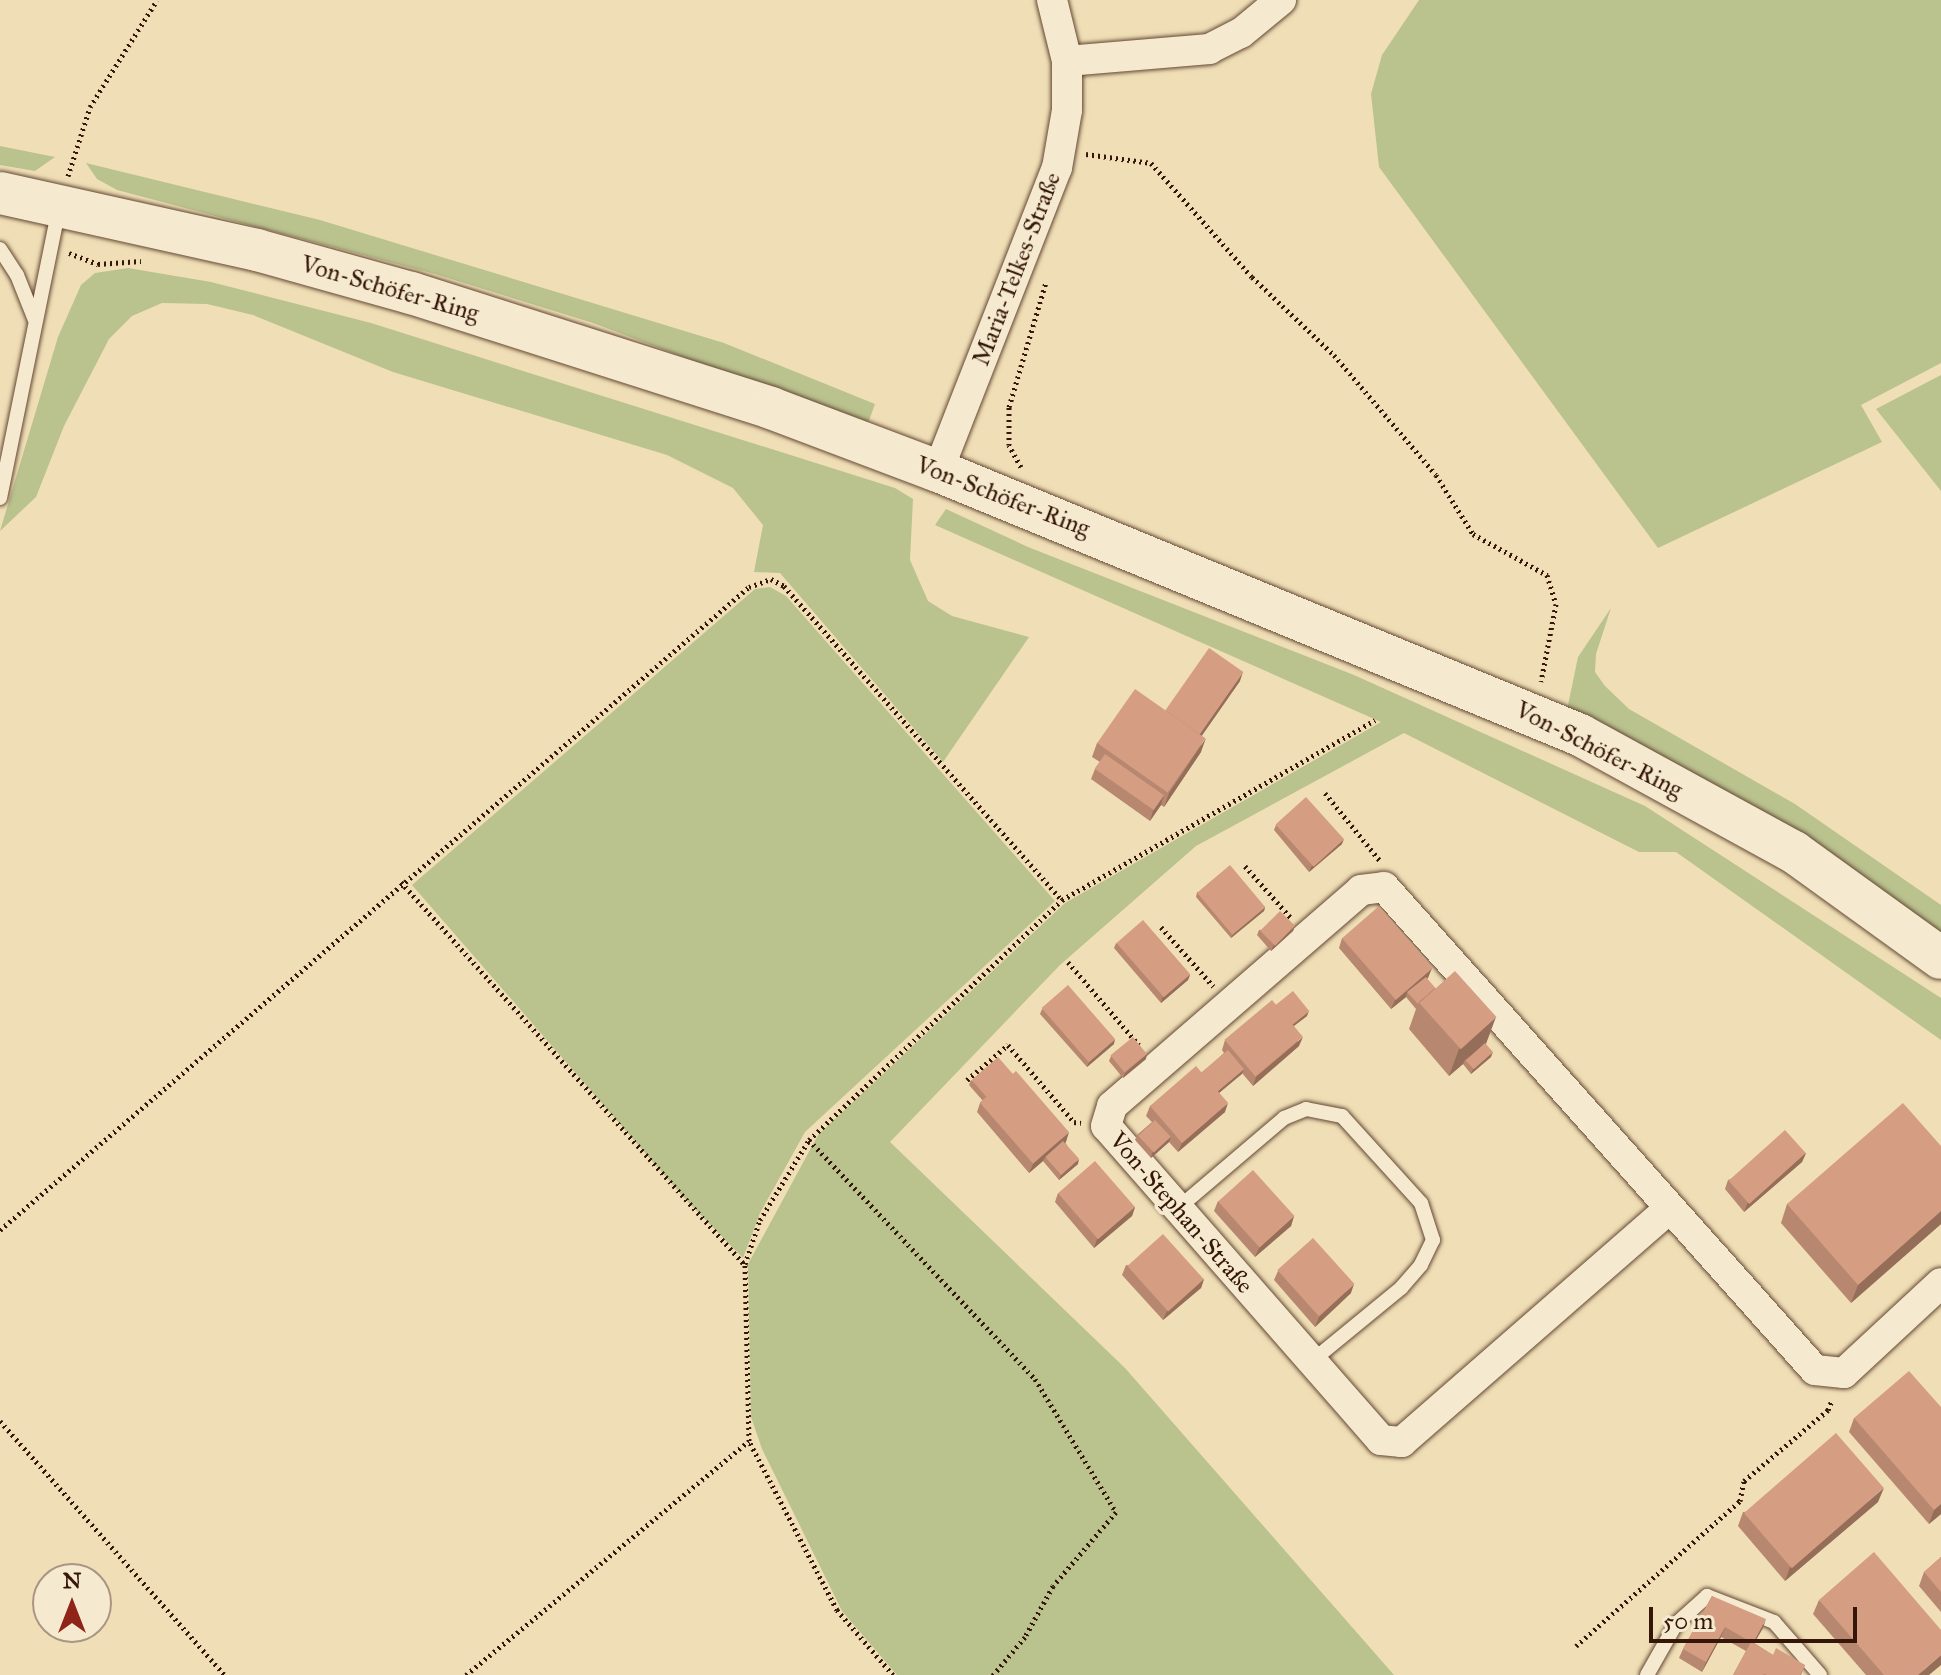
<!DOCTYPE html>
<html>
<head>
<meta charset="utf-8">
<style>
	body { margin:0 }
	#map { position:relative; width:1941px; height:1675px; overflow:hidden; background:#f0dfb6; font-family:"IM FELL Great Primer",serif }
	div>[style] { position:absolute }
	.green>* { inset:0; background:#bac28e }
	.path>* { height:5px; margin-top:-2.5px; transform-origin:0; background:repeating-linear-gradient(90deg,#361608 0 2px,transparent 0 6px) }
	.roads { filter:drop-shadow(0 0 2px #644834) drop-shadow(0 0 2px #644834) }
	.lane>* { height:14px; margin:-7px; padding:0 7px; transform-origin:7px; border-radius:7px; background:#f5ead0 }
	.street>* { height:30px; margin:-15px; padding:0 15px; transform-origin:15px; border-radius:15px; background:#f5ead0 }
	.secondary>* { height:42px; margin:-21px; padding:0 21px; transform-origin:21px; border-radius:21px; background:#f5ead0 }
	.wall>* { inset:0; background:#b7876f }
	.shaded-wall>* { inset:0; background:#956e5a }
	.building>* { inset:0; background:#d59d81; transform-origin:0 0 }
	span { translate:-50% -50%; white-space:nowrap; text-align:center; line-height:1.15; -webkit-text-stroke:7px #f5ead0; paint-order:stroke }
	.street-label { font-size:24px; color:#361608 }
	.north { position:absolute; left:32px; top:1563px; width:80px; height:80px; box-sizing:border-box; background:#f5ead0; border:2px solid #a99580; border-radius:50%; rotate:0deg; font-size:22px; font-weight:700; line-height:32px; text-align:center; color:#361608 }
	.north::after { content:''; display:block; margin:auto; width:28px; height:36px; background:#8f2418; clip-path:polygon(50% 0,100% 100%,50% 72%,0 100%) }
	.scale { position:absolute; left:1649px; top:1607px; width:208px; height:36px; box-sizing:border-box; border:4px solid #361608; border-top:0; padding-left:10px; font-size:24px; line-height:28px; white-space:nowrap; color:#361608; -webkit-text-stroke:6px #f5ead0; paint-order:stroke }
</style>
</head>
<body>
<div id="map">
	<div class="green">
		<div style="clip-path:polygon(1419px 0,1941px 0,1941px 363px,1861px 405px,1882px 442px,1658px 548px,1379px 167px,1371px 94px,1382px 55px)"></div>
		<div style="clip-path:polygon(0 146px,55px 157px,35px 171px,0 165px)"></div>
		<div style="clip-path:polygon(86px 163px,320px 220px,724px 343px,875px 404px,867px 426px,593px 323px,435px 274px,117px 190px,97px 179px)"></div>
		<div style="clip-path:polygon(128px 268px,211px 282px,371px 323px,895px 488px,913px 499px,910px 560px,928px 601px,952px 616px,1029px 637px,943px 762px,780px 573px,754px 572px,763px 525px,733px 488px,667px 455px,393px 372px,253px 315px,207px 304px,162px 303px,132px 316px,109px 339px,64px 426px,36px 497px,0 531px,58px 337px,81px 285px,95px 273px)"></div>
		<div style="clip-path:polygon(1941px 375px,1941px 491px,1876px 409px)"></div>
		<div style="clip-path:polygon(946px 509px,1028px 547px,1354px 675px,1645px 806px,1941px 998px,1941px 1040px,1676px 852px,1639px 852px,1404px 733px,1196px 846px,1060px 965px,890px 1142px,1125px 1368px,1394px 1675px,897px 1675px,842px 1611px,762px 1449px,751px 1417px,748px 1264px,818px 1135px,1065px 903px,1381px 722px,935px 525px)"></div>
		<div style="clip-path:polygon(770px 587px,786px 596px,1055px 901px,805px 1132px,760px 1213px,743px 1258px,686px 1200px,412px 885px,755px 589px)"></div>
		<div style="clip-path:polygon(1611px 608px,1596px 654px,1595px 672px,1605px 686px,1629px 709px,1795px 804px,1941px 905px,1941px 940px,1567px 710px,1578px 657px)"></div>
	</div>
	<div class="path">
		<div style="left:1086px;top:154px;width:66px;rotate:7.9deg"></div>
		<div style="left:1151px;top:163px;width:152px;rotate:48.5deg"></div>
		<div style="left:1252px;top:277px;width:113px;rotate:43.6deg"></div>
		<div style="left:1334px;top:355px;width:157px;rotate:49.6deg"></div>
		<div style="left:1436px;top:475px;width:70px;rotate:57.9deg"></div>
		<div style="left:1473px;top:534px;width:85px;rotate:29deg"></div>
		<div style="left:1547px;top:575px;width:30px;rotate:73deg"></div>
		<div style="left:1556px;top:604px;width:79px;rotate:100.9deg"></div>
		<div style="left:68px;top:176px;width:72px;rotate:-72.3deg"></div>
		<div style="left:90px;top:107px;width:126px;rotate:-57.9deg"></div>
		<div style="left:69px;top:253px;width:31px;rotate:21deg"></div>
		<div style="left:98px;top:264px;width:43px;rotate:-4deg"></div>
		<div style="left:1021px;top:467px;width:25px;rotate:-119deg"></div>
		<div style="left:1009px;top:445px;width:38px;rotate:-90deg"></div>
		<div style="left:1009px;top:407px;width:130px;rotate:-73.5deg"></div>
		<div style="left:1325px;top:793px;width:89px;rotate:50.9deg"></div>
		<div style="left:1245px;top:866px;width:69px;rotate:48.5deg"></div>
		<div style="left:401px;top:882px;width:513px;rotate:48.08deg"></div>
		<div style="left:1161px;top:927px;width:79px;rotate:48.6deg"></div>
		<div style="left:1068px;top:962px;width:109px;rotate:49.5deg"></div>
		<div style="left:967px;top:1080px;width:54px;rotate:-40.5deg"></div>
		<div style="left:1008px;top:1045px;width:101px;rotate:49.4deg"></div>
		<div style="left:1074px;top:1122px;width:7px;rotate:8deg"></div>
		<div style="left:809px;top:1140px;width:349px;rotate:-43.5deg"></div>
		<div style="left:1062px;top:900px;width:361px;rotate:-29.9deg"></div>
		<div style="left:0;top:1230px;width:987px;rotate:-40.65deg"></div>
		<div style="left:749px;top:587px;width:23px;rotate:-20deg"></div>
		<div style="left:771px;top:579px;width:15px;rotate:28deg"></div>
		<div style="left:784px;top:586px;width:419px;rotate:48.5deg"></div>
		<div style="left:0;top:1421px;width:339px;rotate:48.5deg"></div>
		<div style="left:1576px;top:1646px;width:219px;rotate:-41.5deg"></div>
		<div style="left:1740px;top:1501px;width:20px;rotate:-79deg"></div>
		<div style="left:1744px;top:1481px;width:110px;rotate:-40.2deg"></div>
		<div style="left:1828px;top:1410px;width:11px;rotate:-68deg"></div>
		<div style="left:466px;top:1675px;width:367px;rotate:-39.6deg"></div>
		<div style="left:893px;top:1675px;width:86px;rotate:-130.7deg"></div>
		<div style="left:837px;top:1610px;width:191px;rotate:-117.5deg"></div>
		<div style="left:749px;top:1441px;width:177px;rotate:-91.3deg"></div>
		<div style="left:745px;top:1264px;width:46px;rotate:-71.2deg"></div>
		<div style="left:760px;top:1220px;width:94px;rotate:-58.5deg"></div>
		<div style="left:809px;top:1140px;width:329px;rotate:46.6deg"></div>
		<div style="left:1035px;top:1379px;width:156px;rotate:58.7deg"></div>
		<div style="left:1116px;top:1512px;width:97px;rotate:130.4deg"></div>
		<div style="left:1053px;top:1586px;width:58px;rotate:118.8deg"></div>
		<div style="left:1025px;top:1637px;width:50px;rotate:130.1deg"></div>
	</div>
	<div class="roads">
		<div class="lane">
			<div style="left:0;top:249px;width:31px;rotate:57deg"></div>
			<div style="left:17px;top:275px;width:48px;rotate:68.2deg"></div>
			<div style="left:0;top:498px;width:296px;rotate:-78.5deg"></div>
			<div style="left:1176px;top:1210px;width:142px;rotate:-40.4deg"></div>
			<div style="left:1284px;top:1118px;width:24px;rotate:-22deg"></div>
			<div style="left:1306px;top:1109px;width:37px;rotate:11deg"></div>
			<div style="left:1342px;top:1116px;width:118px;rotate:47.8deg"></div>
			<div style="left:1421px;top:1203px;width:39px;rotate:72deg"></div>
			<div style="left:1433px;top:1240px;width:28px;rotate:116deg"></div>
			<div style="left:1421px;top:1265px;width:30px;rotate:131deg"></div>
			<div style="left:1401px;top:1288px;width:117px;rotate:140.6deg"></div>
			<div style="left:1647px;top:1675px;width:59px;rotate:-60.4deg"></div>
			<div style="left:1676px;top:1624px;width:42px;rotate:-42.1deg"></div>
			<div style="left:1707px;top:1596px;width:72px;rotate:21.2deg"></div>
			<div style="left:1774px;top:1622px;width:70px;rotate:49deg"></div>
		</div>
		<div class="street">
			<div style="left:1067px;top:61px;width:143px;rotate:-4.8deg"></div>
			<div style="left:1209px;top:49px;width:36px;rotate:-27deg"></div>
			<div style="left:1241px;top:33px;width:52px;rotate:-39.5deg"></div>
			<div style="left:938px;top:471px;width:326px;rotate:-68.6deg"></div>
			<div style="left:1057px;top:168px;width:59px;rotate:-80.2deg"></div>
			<div style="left:1067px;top:110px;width:49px;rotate:-90deg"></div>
			<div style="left:1067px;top:61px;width:63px;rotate:-103.8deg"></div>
			<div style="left:1670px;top:1208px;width:356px;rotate:138.9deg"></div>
			<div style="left:1402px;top:1442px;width:21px;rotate:-175deg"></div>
			<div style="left:1381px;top:1440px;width:417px;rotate:-131.2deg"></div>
			<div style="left:1106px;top:1126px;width:21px;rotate:-73deg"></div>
			<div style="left:1112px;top:1106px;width:330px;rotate:-40.9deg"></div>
			<div style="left:1361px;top:890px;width:23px;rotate:-7deg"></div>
			<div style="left:1384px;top:887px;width:647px;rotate:48.26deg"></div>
			<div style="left:1815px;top:1370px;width:29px;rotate:6deg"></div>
			<div style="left:1844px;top:1373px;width:132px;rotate:-42.9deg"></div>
		</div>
		<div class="secondary">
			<div style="left:0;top:193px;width:263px;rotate:12.5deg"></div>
			<div style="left:257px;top:250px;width:160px;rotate:15.6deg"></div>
			<div style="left:411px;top:293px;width:378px;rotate:17.7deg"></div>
			<div style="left:771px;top:408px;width:178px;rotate:20.7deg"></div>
			<div style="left:938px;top:471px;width:694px;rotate:22.35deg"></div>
			<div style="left:1580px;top:735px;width:244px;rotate:28.7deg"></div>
			<div style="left:1794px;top:852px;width:181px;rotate:35.8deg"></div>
		</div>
	</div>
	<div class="wall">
		<div style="clip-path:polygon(1240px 681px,1202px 735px,1201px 752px,1164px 807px,1161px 805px,1150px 821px,1091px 779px,1095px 769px,1100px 762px,1092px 757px,1097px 743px,1166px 711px)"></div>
		<div style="clip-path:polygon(1276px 825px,1342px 844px,1309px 872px,1274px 830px)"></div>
		<div style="clip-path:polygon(1197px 892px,1265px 907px,1264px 911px,1231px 938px,1196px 897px)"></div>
		<div style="clip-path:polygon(1295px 926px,1293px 931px,1271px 951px,1257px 935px,1259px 930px)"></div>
		<div style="clip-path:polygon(1342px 938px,1432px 968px,1427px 979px,1486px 1044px,1491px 1057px,1471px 1074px,1463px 1064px,1449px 1076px,1409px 1029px,1416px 1009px,1406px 997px,1391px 1009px,1339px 948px)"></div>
		<div style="clip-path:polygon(1116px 943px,1190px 975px,1188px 980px,1161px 1003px,1114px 948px)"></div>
		<div style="clip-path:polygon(1276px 1005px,1307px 1016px,1294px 1026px,1299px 1046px,1253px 1086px,1242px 1073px,1219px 1093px,1225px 1112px,1178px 1152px,1169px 1142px,1151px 1158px,1135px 1140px,1137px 1135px,1152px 1122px,1146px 1116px,1150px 1106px,1202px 1073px,1224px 1053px,1222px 1050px,1225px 1040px)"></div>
		<div style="clip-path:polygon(1042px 1009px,1114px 1044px,1087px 1067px,1040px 1014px)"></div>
		<div style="clip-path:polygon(1111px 1056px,1146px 1059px,1123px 1078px,1109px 1061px)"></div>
		<div style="clip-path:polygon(971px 1080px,1066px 1142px,1065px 1142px,1078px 1164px,1059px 1180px,1043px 1161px,1029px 1173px,977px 1112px,980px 1103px,983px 1101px,969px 1085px)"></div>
		<div style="clip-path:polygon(1941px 1146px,1941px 1224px,1851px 1303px,1781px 1223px,1787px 1204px)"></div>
		<div style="clip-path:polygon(1806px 1153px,1802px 1162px,1744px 1212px,1725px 1189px,1728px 1180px)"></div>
		<div style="clip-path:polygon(1058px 1193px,1135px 1207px,1132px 1216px,1094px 1248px,1055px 1202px)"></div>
		<div style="clip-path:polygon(1218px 1201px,1294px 1216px,1291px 1226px,1255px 1257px,1214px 1211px)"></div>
		<div style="clip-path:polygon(1126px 1265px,1204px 1279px,1201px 1288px,1163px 1320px,1122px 1275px)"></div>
		<div style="clip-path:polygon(1278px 1271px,1351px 1293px,1315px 1327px,1274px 1280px)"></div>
		<div style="clip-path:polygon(1941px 1407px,1941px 1514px,1929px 1524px,1849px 1432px,1854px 1418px)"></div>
		<div style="clip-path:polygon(1878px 1502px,1785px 1581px,1738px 1526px,1743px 1512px)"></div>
		<div style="clip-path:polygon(1941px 1557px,1941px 1612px,1919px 1586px,1924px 1572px)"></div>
		<div style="clip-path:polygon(1712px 1596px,1763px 1628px,1754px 1643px,1773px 1655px,1805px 1665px,1801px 1675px,1733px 1675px,1746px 1651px,1721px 1637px,1702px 1672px,1679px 1658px,1683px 1649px)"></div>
		<div style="clip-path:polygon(1819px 1600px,1929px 1675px,1866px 1675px,1813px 1614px)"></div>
	</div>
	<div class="shaded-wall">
		<div style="clip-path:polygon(1243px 672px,1240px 681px,1194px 747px,1197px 738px)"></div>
		<div style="clip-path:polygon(1206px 738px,1201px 752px,1164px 807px,1169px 793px)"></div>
		<div style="clip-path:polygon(1164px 795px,1161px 805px,1150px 821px,1153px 811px)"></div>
		<div style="clip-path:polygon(1344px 839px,1342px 844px,1309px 872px,1311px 867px)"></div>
		<div style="clip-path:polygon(1265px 907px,1264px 911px,1231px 938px,1233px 934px)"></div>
		<div style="clip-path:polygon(1295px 926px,1293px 931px,1271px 951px,1273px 946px)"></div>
		<div style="clip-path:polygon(1432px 968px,1428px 978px,1409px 994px,1407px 992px,1406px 997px,1391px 1009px,1395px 1000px)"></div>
		<div style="clip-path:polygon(1190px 975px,1188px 980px,1161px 1003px,1162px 998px)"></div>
		<div style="clip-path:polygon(1309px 1011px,1307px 1016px,1291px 1028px,1292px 1024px)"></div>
		<div style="clip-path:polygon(1496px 1017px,1486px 1044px,1465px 1060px,1463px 1064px,1449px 1076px,1459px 1049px)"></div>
		<div style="clip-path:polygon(1303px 1037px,1299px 1046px,1253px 1086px,1256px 1077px)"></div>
		<div style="clip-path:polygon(1115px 1039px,1114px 1044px,1087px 1067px,1089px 1062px)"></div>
		<div style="clip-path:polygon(1493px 1052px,1491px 1057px,1471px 1074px,1473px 1069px)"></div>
		<div style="clip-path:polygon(1147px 1054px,1146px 1059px,1123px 1078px,1125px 1073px)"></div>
		<div style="clip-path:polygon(1244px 1069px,1242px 1074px,1213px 1098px,1214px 1094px)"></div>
		<div style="clip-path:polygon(1228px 1103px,1225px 1112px,1178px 1152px,1182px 1143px)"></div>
		<div style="clip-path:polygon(1069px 1132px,1066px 1142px,1046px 1159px,1045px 1157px,1043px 1161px,1029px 1173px,1033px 1164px)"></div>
		<div style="clip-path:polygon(1171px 1137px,1169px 1142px,1151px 1158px,1152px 1153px)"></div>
		<div style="clip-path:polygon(1806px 1153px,1802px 1162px,1744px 1212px,1748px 1202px)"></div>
		<div style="clip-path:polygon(1079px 1159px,1078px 1164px,1059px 1180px,1061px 1175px)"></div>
		<div style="clip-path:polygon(1135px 1207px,1132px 1216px,1094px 1248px,1097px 1239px)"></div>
		<div style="clip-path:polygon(1941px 1211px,1941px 1224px,1851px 1303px,1858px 1285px)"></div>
		<div style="clip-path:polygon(1294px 1216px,1291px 1226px,1255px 1257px,1259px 1248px)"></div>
		<div style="clip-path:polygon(1204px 1279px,1201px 1288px,1163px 1320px,1167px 1311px)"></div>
		<div style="clip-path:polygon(1354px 1284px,1351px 1293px,1315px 1327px,1319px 1317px)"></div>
		<div style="clip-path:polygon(1884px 1488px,1878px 1502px,1785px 1581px,1790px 1567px)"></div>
		<div style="clip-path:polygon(1941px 1504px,1941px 1514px,1929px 1524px,1934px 1510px)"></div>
		<div style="clip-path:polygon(1766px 1619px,1763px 1628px,1749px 1652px,1753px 1643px)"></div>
		<div style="clip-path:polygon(1725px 1627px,1721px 1637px,1702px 1672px,1706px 1662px)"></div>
		<div style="clip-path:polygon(1941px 1655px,1941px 1665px,1929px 1675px,1918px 1675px)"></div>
	</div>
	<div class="building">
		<div style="left:1209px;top:648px;width:42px;height:76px;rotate:35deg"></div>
		<div style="left:1135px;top:689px;width:86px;height:66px;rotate:35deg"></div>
		<div style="left:1105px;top:754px;width:72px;height:18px;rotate:35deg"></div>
		<div style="left:1306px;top:797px;width:57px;height:41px;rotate:48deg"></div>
		<div style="left:1230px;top:865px;width:55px;height:43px;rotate:50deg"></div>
		<div style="left:1379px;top:906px;width:82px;height:49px;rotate:49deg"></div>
		<div style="left:1280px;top:911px;width:21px;height:28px;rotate:45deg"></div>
		<div style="left:1143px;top:920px;width:72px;height:35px;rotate:49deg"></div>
		<div style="left:1455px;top:971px;width:62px;height:48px;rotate:48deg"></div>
		<div style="clip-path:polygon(1426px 977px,1435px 988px,1419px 1002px,1418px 1004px,1407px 992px)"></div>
		<div style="left:1068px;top:985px;width:72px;height:35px;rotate:49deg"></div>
		<div style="left:1293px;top:991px;width:26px;height:22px;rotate:51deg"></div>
		<div style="left:1272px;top:1000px;width:48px;height:62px;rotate:50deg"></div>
		<div style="left:1133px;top:1037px;width:22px;height:29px;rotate:51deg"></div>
		<div style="left:1485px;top:1043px;width:12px;height:26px;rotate:48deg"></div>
		<div style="left:1228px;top:1050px;width:25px;height:35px;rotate:50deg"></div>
		<div style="left:998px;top:1057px;width:23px;height:35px;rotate:49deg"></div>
		<div style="left:1196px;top:1066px;width:49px;height:61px;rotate:49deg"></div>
		<div style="left:1016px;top:1071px;width:81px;height:48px;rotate:49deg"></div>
		<div style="clip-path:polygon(1903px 1103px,1941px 1146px,1941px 1211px,1858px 1285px,1787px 1204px)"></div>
		<div style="left:1155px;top:1120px;width:23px;height:23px;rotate:47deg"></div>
		<div style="left:1785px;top:1130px;width:31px;height:76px;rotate:48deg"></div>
		<div style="left:1063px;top:1141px;width:24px;height:24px;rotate:48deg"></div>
		<div style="left:1095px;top:1161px;width:61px;height:49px;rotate:49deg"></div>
		<div style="left:1253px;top:1170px;width:62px;height:47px;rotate:48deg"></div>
		<div style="left:1163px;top:1234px;width:61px;height:48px;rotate:48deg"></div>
		<div style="left:1313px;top:1238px;width:62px;height:48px;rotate:48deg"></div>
		<div style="clip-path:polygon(1909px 1371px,1941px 1407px,1941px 1504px,1934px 1510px,1854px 1418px)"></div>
		<div style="left:1836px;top:1433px;width:73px;height:122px;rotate:49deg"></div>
		<div style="clip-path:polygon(1874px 1552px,1941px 1630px,1941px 1655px,1918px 1675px,1884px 1675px,1819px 1600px)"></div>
		<div style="clip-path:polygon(1941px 1557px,1941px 1592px,1924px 1572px)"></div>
		<div style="clip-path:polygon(1712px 1596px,1766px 1619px,1753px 1643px,1773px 1655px,1776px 1648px,1805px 1665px,1800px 1675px,1767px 1675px,1764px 1674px,1763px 1675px,1733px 1675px,1751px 1642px,1725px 1627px,1706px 1662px,1683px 1649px)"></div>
	</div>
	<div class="street-label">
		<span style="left:1017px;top:269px;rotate:-69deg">Maria-Telkes-Straße</span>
		<span style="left:390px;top:289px;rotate:16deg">Von-Schöfer-Ring</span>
		<span style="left:1003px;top:497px;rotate:21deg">Von-Schöfer-Ring</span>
		<span style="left:1599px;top:750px;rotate:27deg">Von-Schöfer-Ring</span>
		<span style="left:1181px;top:1213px;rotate:49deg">Von-Stephan-Straße</span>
	</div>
	<div class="north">N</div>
	<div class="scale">50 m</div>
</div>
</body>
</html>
